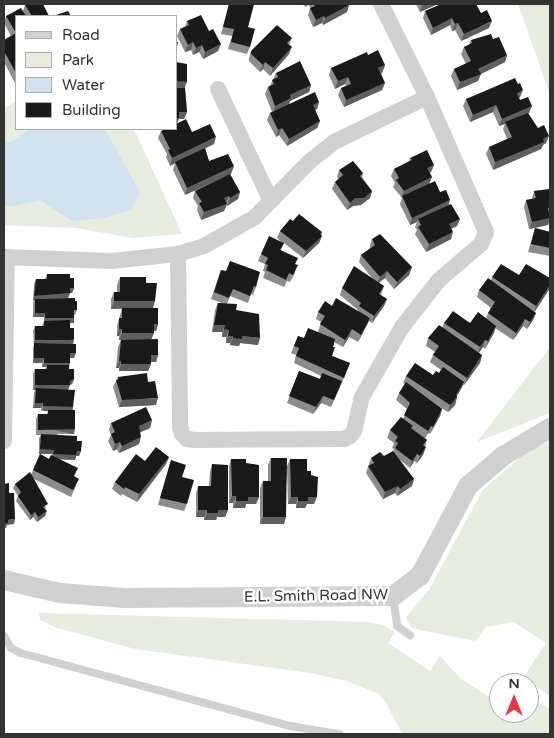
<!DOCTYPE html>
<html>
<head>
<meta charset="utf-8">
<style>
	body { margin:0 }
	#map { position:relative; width:554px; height:738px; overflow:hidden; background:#fff; font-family:"Varela Round",sans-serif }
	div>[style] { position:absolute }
	.green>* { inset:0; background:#e6ecdf }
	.water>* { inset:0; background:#cfe2ee }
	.service>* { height:8px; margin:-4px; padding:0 4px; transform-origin:4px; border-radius:4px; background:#d0d0d0 }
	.minor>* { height:16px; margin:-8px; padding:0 8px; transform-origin:8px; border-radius:8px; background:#d0d0d0 }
	.tertiary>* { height:20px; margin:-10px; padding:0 10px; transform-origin:10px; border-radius:10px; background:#d0d0d0 }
	.wall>* { inset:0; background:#8c8c8c }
	.shaded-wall>* { inset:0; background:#5f5f5f; transform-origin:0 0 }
	.building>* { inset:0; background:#1a1a1a }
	span { translate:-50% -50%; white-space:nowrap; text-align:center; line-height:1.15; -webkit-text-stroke:5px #fff; paint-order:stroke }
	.street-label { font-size:15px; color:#333 }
	.frame { position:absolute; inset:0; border:5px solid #333; pointer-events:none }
	.legend { position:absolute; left:15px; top:15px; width:162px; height:115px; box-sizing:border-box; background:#fff; border:1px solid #adadad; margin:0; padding:6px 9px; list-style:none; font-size:15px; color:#333 }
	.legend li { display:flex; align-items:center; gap:10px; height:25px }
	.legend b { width:25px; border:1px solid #adadad }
	.north { position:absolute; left:489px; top:673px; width:50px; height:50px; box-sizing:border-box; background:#fff; border:1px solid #adadad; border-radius:50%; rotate:0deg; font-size:14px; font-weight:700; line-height:20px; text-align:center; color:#333 }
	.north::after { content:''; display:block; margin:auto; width:18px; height:22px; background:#e63946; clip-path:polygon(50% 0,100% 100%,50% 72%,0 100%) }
</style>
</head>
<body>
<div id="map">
	<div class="green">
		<div style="clip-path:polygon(518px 4px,550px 4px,550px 95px)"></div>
		<div style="clip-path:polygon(16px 101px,16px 129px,134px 129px,182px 234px,133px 238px,76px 228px,4px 225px,4px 109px)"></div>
		<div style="clip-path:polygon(550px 347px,550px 413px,477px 442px)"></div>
		<div style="clip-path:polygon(550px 441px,550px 696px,523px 678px,546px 643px,514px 622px,486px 627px,476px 641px,420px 630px,411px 627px,406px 617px,430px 588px,482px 491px,527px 451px)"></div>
		<div style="clip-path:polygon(39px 613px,369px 622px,383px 625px,395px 632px,388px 643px,430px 671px,440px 656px,461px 679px,499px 703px,499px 713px,529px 713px,529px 705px,540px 703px,550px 709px,550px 734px,402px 734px,386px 703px,379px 694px,347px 681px,310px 673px,135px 649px,57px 628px,40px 620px)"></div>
	</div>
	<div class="water">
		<div style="clip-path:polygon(30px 129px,105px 129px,140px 192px,132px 209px,104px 218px,72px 221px,40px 200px,14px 206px,4px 206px,4px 144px,17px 139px)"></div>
	</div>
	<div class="service">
		<div style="left:393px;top:596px;width:30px;rotate:82deg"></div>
		<div style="left:397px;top:626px;width:16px;rotate:35deg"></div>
		<div style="left:4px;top:636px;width:14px;rotate:60deg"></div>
		<div style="left:11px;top:648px;width:11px;rotate:27deg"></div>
		<div style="left:21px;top:653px;width:279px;rotate:15.2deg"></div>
		<div style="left:290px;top:726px;width:50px;rotate:9.3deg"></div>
	</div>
	<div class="minor">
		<div style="left:218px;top:89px;width:124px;rotate:64.7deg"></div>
		<div style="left:178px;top:254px;width:173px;rotate:89.3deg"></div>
		<div style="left:180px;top:427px;width:7px;rotate:74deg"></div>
		<div style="left:182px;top:434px;width:7px;rotate:45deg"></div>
		<div style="left:187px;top:439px;width:8px;rotate:7deg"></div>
		<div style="left:195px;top:440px;width:149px;rotate:-0.4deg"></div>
		<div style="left:344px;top:439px;width:7px;rotate:-27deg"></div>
		<div style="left:350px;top:436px;width:6px;rotate:-51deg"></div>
		<div style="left:354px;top:431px;width:35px;rotate:-77deg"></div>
		<div style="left:362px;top:397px;width:81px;rotate:-60.3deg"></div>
		<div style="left:402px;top:327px;width:60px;rotate:-51.8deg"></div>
		<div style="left:439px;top:280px;width:55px;rotate:-40.6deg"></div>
		<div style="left:481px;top:244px;width:13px;rotate:-67deg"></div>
		<div style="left:486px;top:232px;width:147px;rotate:-113.6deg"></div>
		<div style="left:427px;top:97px;width:104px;rotate:-116.3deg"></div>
		<div style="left:4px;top:257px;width:108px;rotate:2.1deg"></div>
		<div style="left:112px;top:261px;width:66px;rotate:-6.1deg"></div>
		<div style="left:178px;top:254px;width:27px;rotate:-17deg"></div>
		<div style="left:204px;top:246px;width:59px;rotate:-29.6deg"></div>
		<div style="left:255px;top:217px;width:78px;rotate:-45.5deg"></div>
		<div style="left:310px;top:161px;width:31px;rotate:-38deg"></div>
		<div style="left:334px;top:142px;width:103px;rotate:-25.8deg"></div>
		<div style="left:4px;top:441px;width:184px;rotate:-89.1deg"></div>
	</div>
	<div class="tertiary">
		<div style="left:4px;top:580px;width:57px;rotate:13.1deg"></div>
		<div style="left:60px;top:593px;width:64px;rotate:4.5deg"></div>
		<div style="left:124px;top:598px;width:269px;rotate:-0.4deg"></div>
		<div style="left:393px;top:596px;width:34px;rotate:-37deg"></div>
		<div style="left:420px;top:576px;width:102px;rotate:-61.9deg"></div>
		<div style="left:468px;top:486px;width:46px;rotate:-40.6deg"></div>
		<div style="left:503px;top:456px;width:55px;rotate:-30.8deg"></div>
	</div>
	<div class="wall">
		<div style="clip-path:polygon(229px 4px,254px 4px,248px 27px,250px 47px,247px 54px,228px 49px,232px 36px,221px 34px)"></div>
		<div style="clip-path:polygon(303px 4px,348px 4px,349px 5px,347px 12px,323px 25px,322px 23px,313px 27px,308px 15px,310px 8px,309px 5px,305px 7px)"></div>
		<div style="clip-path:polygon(416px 4px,438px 4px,420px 12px)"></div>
		<div style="clip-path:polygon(25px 5px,49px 16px,16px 16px,16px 82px,15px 83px,4px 62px,4px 40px,11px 36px,4px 23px,6px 16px,23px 11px)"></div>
		<div style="clip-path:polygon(425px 11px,489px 28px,461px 41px,455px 30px,452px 31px,450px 25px,431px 35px,423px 18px)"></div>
		<div style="clip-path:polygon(187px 21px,209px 31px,221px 44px,218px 51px,203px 59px,199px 52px,193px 55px,191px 50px,185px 52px,177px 36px,180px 29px,185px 27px)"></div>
		<div style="clip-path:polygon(292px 38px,289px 45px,289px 54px,270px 76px,263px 69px,260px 72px,249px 61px,249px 58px,251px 51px)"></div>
		<div style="clip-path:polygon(493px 39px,507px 55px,505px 62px,481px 74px,478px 81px,457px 90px,451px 76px,454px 69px,466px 64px,461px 54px,464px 47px,469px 45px,471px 40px)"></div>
		<div style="clip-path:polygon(368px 55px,385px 65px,382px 73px,381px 73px,385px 83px,382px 90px,344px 107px,338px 95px,341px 88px,346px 86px,345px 84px,335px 89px,329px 75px,331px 68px)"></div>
		<div style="clip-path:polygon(176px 62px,185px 88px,187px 112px,184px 119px,179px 119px,177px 124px,214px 144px,205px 148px,209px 161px,234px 166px,230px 174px,240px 192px,238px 199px,227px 206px,227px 204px,224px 211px,201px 220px,197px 210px,198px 206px,193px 198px,195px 191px,224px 177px,185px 195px,173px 170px,175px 163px,170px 166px,166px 157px,167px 154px,158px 138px,161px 131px,166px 129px,155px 129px,176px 129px)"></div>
		<div style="clip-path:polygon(276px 73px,311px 85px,309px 92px,290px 101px,289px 104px,319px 102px,317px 109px,315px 110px,320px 121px,317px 128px,287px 146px,279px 135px,276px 137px,267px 120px,270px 113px,272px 112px,265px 94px,268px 87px,270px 86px)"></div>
		<div style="clip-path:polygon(520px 97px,519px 98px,520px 100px,532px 106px,528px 113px,546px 143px,543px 145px,541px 149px,493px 170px,486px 154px,489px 147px,507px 139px,503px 129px,505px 124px,499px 126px,493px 112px,470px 122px,463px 106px,466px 99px)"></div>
		<div style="clip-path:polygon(410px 158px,434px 165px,431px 172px,430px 173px,432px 177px,429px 184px,440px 192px,449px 205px,460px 219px,457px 226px,451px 229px,451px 239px,426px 252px,415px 234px,417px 230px,415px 227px,417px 222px,410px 225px,400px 204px,402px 198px,393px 187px,395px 183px,391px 176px,394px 169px,409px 161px)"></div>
		<div style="clip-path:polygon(339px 170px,363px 173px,362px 177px,372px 191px,370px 198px,361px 205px,353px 206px,347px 210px,332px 189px,335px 182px,338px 179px,337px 177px)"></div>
		<div style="clip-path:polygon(550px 189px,550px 214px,549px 214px,550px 218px,548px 225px,529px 229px,524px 207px,526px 200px,532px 199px,534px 191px)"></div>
		<div style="clip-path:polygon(293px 221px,322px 232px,321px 235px,322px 236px,319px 243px,303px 258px,284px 243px,281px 250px,295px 264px,295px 273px,290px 282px,287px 281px,284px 287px,263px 278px,265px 272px,263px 271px,265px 264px,258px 261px,261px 254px,283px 243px,277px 238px,280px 231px)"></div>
		<div style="clip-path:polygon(535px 228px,550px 232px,550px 256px,528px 252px)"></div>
		<div style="clip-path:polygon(372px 239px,412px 267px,409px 275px,394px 289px,385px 278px,379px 283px,384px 286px,381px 295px,387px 299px,384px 306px,372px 323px,369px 321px,358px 342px,349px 337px,343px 347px,334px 342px,332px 356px,350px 363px,341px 385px,331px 407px,321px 403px,313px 414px,287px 403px,299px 371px,320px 379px,321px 376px,294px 363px,296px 355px,291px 353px,298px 336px,304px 338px,318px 332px,321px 322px,316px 319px,318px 312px,332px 306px,358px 311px,358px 310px,340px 295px,342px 288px,372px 278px,359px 262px,361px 255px,370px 248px,370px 246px)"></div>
		<div style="clip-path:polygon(221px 270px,256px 287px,253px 295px,251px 294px,248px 303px,230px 296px,227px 304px,236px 310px,258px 345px,240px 343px,239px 346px,230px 345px,230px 343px,226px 343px,226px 337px,222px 337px,222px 332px,212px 332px,215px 310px,218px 303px,222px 303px,211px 299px)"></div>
		<div style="clip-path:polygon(evenodd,47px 274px,70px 278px,74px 288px,72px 293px,70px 293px,68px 298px,75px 301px,77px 310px,75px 315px,74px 315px,72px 323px,70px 323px,70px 328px,74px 339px,73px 344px,74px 358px,70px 358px,69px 369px,74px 379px,72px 384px,70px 385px,68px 389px,71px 410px,74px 434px,56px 434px,77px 441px,81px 451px,79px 456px,76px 456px,75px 460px,60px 459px,74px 476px,76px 486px,71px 497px,34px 479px,46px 508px,45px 509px,45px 516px,37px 522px,33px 517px,30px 520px,16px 501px,18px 496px,13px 488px,15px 484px,31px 475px,40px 454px,39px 454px,39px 438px,41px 435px,36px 435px,36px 419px,38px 414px,47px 414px,48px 411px,41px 411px,41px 408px,33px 408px,34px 393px,35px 390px,33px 390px,33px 374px,35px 369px,45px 369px,46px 367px,42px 367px,42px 363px,33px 363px,33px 348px,34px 345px,33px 331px,35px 326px,42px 326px,44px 321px,44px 317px,33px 317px,33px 304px,34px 300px,33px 301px,34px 284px,36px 279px,45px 279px,47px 274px,40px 454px,52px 454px,52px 455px,49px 459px,40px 454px)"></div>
		<div style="clip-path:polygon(519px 275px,550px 278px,550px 288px,534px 312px,536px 313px,533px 320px,527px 329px,523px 326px,513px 340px,495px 328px,485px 349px,483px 347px,479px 353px,482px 355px,480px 363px,464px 385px,463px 385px,461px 389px,457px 396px,457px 397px,455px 405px,448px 412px,439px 407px,442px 409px,440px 416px,430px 434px,428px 433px,425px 438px,427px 440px,425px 447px,423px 455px,417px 463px,414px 461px,410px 468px,400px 460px,414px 479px,412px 486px,397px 496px,395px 493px,383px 499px,366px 473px,371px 458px,384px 456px,393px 452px,394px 449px,392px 448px,394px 443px,387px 438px,390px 430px,403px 419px,407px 409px,396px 400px,399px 393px,405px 384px,403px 383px,406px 376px,433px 375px,439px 373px,441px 370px,430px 362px,433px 355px,435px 352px,426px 346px,428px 338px,442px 328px,444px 323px,470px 323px,486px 318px,488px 313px,491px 308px,477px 297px,479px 290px,491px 280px,492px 277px)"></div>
		<div style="clip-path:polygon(120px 277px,146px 283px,158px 324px,156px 331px,154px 331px,151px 340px,158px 355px,156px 362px,151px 362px,148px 371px,119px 371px,119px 368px,116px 368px,118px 347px,121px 340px,119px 340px,119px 336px,117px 336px,117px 326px,122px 308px,111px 309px,111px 299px,114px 292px,117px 292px,117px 285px)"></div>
		<div style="clip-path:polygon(118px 377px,156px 405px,119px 407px,113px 387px)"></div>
		<div style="clip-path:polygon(152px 420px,150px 428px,140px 432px,139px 444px,119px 453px,117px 449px,113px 451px,108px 441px,111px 435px,109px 430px,111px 423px)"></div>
		<div style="clip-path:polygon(169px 457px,166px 464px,137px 502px,122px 494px,121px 496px,112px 489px,115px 482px,145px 461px)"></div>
		<div style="clip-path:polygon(271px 458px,287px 466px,290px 459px,307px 471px,314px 504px,307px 504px,305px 508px,296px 508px,296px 504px,288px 504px,287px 468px,284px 524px,260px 524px,260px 488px,263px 481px,268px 481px,268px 465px)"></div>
		<div style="clip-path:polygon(231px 459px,246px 463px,259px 497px,256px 504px,246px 504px,245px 508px,233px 508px,233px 503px,229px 503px,229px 466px)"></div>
		<div style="clip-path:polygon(171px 460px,182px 477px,187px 504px,184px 511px,158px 505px)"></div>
		<div style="clip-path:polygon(212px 464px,228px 510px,225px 517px,217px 517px,216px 520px,204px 520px,204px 517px,196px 517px,196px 493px,198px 486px,209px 486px,210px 472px)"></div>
	</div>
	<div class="shaded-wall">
		<div style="clip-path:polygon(425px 4px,438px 4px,420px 12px,422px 5px)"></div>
		<div style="clip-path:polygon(349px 5px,347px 12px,323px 25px,325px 18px)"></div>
		<div style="clip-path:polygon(324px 16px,322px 23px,313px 27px,316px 20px)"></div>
		<div style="clip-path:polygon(452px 18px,450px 25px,431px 35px,433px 28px)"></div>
		<div style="clip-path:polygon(492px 21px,489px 28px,461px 41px,464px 34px)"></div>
		<div style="clip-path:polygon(458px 23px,455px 30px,452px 31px,455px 24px)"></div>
		<div style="clip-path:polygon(193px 42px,191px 50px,185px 52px,188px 45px)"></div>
		<div style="clip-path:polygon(221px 44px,218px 51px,203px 59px,205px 52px)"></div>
		<div style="clip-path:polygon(202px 45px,199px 52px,193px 55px,196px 48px)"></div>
		<div style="clip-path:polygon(292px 47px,289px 54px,270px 76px,273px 68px)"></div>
		<div style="clip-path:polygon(507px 55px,505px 62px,481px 74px,478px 81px,457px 90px,460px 82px,478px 69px)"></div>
		<div style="clip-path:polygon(265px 62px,263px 69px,260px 72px,263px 65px)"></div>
		<div style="clip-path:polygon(385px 65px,382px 73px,376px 76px,378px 68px)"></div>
		<div style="clip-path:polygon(348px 77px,345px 84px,335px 89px,338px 81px)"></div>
		<div style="clip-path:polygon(176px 81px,187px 82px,184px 89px,176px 88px)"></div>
		<div style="clip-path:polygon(385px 83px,382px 90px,344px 107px,346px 100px)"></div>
		<div style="clip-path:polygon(311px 85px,309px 92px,290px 101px,289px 105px,273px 113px,275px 106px,290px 95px)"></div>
		<div style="clip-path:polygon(523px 90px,520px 97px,515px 102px,517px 94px)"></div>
		<div style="clip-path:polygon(319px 102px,317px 109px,310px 112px,313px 105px)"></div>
		<div style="clip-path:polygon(496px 105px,493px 112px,470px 122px,473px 115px)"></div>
		<div style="clip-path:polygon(532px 106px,529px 113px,506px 123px,505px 122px,505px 124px,499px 126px,502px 119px)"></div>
		<div style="clip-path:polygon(179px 112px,187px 112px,184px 119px,179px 119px,176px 125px,176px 118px)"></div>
		<div style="clip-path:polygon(320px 121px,317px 128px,287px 146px,289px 139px)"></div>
		<div style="clip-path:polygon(282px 128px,279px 135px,276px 137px,278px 130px)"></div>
		<div style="clip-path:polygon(549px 136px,546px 143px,543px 145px,541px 149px,493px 170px,495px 162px)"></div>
		<div style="clip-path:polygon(216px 137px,214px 144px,170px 166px,172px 158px)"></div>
		<div style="clip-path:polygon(434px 165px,431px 172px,425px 175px,427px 168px)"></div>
		<div style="clip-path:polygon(234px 166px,231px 174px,185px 195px,187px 188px)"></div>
		<div style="clip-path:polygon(432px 177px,429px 184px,402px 196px,401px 198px,404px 191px)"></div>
		<div style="clip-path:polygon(372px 191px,370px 198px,361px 205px,353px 206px,347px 210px,350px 203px,355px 198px)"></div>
		<div style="clip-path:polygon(240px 192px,238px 199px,227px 206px,230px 198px)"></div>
		<div style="clip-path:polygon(229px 196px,226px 203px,224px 198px)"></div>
		<div style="clip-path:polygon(450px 200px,448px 207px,418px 219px,417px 222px,410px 225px,412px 218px)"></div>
		<div style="clip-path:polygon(227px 204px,224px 211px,201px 220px,204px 212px)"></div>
		<div style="clip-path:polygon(550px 218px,548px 225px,529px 229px,532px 222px)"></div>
		<div style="clip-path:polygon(460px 219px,457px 226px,446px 231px,449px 224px)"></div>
		<div style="clip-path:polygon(322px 232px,320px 238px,322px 236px,319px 243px,303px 258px,306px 251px)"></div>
		<div style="clip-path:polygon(453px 232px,451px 239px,426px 252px,429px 244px)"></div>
		<div style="clip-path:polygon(412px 267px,409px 275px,394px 289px,397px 282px)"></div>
		<div style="clip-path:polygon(387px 271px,385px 278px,377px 284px,380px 277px)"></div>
		<div style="clip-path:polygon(550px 285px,550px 288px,534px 313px,536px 306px)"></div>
		<div style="clip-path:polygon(70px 288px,74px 288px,72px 293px,68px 293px)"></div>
		<div style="clip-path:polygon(70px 293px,68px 298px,35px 299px,33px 301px,34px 296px)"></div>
		<div style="clip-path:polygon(387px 299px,384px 306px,372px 323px,374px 316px)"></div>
		<div style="clip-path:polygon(114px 301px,155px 301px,153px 308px,111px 309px)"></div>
		<div style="clip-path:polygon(35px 313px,45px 313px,44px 317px,33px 317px)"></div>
		<div style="clip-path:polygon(536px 313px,533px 320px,527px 329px,530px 322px)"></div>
		<div style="left:45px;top:318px;width:29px;height:5px"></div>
		<div style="clip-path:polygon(370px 318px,367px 325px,358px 342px,361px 335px)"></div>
		<div style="clip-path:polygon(525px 319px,523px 326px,513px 340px,516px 333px)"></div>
		<div style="clip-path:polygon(154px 324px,158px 324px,156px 331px,151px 331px)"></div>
		<div style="clip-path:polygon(214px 325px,225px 325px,222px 332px,212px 332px)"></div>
		<div style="clip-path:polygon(496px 326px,494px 333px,485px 349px,488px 341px)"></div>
		<div style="clip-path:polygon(119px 329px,122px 329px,119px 336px,117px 336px)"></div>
		<div style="clip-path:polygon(224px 329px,229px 330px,226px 337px,222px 337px)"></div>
		<div style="clip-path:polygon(352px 329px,349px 337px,343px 347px,345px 340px)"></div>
		<div style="clip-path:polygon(122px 333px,154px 333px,151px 340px,119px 340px)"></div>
		<div style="clip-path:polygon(228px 336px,233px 336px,230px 343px,226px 343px)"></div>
		<div style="clip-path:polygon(242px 336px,260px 338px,258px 345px,240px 343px,239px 346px,230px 345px,233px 338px)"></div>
		<div style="clip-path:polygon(74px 339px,73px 344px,34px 343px,33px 345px,35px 340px)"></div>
		<div style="clip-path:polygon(485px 340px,483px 347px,478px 354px,480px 347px)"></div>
		<div style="clip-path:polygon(70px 353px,76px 353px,74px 358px,68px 358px)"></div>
		<div style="clip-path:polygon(151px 355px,158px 355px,156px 362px,148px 362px)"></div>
		<div style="clip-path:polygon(482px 355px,480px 363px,464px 385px,467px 378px)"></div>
		<div style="clip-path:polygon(34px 358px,44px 358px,42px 363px,33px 363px)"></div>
		<div style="clip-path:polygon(119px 361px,121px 361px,119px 368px,116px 368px)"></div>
		<div style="clip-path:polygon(44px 363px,70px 363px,68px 367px,47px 365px,46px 367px,42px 367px)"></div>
		<div style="clip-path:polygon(121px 364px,151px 364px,148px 371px,119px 371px)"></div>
		<div style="clip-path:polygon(74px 379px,72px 384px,70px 385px,68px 390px,33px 390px,35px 385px,70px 381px)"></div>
		<div style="clip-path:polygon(464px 382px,461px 389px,453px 402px,456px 395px)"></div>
		<div style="clip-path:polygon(323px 396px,321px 403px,313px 414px,316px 407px)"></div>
		<div style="clip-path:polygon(457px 397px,455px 405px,448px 412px,450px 405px)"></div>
		<div style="clip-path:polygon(158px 398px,156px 405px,119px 407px,122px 400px)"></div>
		<div style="clip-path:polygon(35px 403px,43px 403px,41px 408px,33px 408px)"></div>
		<div style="left:43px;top:406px;width:30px;height:5px;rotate:2deg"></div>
		<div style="clip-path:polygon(442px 409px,440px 416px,430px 434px,433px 427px)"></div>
		<div style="clip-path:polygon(152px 420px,150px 428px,137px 434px,139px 426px)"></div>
		<div style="clip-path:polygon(431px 426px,428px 433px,425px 438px,428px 431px)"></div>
		<div style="left:75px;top:429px;width:5px;height:37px;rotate:101deg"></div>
		<div style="clip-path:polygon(141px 437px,139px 444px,119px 453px,122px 446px)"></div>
		<div style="clip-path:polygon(120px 442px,117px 449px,113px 451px,115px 444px)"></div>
		<div style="clip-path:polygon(426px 447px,423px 455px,417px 463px,420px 456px)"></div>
		<div style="clip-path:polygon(40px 449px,54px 450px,52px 454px,39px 454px)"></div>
		<div style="clip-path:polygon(77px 451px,81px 451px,79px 456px,76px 456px,75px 460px,52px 459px,53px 454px)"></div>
		<div style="clip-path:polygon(417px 454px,414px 461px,410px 468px,412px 461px)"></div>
		<div style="clip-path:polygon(169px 457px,166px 464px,137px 502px,139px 494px)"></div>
		<div style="clip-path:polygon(414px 479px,412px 486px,397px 496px,400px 489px)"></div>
		<div style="clip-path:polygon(398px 486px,395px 493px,383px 499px,385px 492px)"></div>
		<div style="clip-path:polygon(232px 496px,236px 496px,233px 503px,229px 503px)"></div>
		<div style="clip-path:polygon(248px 497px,259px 497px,256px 504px,246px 504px,245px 508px,233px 508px,236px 501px)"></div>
		<div style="clip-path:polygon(291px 497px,298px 497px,296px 504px,288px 504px)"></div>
		<div style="clip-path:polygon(308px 497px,317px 497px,314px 504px,307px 504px,305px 508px,296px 508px,298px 501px)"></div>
		<div style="clip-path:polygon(198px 510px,207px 510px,204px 517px,196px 517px)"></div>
		<div style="clip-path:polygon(218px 510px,228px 510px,225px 517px,217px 517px,216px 520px,204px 520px,207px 513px)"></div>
		<div style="clip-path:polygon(47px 511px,45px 516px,37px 522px,38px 517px)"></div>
		<div style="clip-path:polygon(35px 512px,33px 517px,30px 520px,31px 515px)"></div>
		<div style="clip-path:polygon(263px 517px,286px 517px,284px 524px,260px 524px)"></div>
		<div style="clip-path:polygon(15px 519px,14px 524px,7px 525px,6px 528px,4px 528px,4px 524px,8px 520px)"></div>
	</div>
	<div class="building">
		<div style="clip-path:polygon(27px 4px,43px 4px,49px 16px,32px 16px,25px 5px)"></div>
		<div style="clip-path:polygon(229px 4px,254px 4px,248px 27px,255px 29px,250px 47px,231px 42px,234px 29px,223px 27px)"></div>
		<div style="clip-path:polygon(314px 4px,348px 4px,349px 5px,325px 18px,324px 16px,316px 20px,310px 8px,315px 6px)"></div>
		<div style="clip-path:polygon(441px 4px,476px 4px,481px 13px,487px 10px,492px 21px,464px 34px,458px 23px,455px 24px,452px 18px,433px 28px,425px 11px)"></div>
		<div style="clip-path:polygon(21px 8px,26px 16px,16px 16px,16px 73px,4px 51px,4px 40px,16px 33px,6px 16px)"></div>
		<div style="clip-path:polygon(68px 11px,71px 16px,53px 16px)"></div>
		<div style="clip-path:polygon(201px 15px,209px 31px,213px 29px,221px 44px,205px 52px,202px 45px,196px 48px,193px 42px,188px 45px,180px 29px,189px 25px,187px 21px)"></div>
		<div style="clip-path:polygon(277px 25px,292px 38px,287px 43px,292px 47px,273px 68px,265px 62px,263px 65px,251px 54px,251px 51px)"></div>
		<div style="clip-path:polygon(491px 34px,493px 39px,499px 37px,507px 55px,478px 69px,481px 74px,460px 82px,454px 69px,471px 61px,464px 47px,472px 43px,471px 40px)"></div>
		<div style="clip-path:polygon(176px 42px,178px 42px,176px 51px)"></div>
		<div style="clip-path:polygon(378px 50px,385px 65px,378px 68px,385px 83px,346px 100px,341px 88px,351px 84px,348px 77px,338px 81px,331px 68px,367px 52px,368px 55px)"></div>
		<div style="clip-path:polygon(300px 61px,311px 85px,290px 95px,291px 98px,275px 106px,268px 87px,274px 84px,272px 80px,278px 77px,276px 73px)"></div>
		<div style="clip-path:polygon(176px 62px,187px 64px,187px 82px,176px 81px)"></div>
		<div style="clip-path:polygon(515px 78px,518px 84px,520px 83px,523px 90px,517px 94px,520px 100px,528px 97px,532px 106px,502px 119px,496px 105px,473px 115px,466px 99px)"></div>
		<div style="clip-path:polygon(176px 88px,185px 88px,187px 112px,179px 112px,179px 118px,176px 118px)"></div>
		<div style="clip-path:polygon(315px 92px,319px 102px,313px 105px,320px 121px,289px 139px,282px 128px,278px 130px,270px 113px)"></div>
		<div style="clip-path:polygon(528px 113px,538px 128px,544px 125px,549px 136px,543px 139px,544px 142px,495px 162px,489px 147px,512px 137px,505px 122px)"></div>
		<div style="clip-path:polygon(186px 119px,192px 132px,210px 124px,216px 137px,172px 158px,168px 150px,170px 149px,161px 131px,166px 129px,176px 129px,176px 124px)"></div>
		<div style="clip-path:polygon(205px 148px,209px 161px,228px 154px,234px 166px,187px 188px,175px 162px)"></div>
		<div style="clip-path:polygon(427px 150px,434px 165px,427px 168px,432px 177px,404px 191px,396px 180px,399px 178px,394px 169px,412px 160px,410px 158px)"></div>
		<div style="clip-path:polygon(353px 161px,363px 173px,360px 176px,372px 191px,364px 198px,355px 198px,350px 203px,335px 182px,343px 175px,339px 170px)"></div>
		<div style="clip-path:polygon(230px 174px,240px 192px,230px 198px,229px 196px,224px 198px,227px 204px,204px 212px,199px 203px,202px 202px,195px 191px)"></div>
		<div style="clip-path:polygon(435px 181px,440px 192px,446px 190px,450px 200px,412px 218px,402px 196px)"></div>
		<div style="clip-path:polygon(550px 189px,550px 207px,548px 208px,550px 218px,532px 222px,526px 200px,536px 198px,534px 191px)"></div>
		<div style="clip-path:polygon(451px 204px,460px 219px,449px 224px,453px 232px,429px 244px,418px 227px,421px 225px,418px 219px)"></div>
		<div style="clip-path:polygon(299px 214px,322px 232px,320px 234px,322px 236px,306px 251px,280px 231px,290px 219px,293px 221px)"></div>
		<div style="clip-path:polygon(535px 228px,550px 232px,550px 248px,531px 244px)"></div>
		<div style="clip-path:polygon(380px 234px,412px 267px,397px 282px,387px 271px,380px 277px,361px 255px,375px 245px,372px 239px)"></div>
		<div style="clip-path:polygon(269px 236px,284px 243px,280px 250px,298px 258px,295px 264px,298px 265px,293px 275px,289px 273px,286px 280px,266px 270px,268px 265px,265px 264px,268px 258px,261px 254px)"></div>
		<div style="clip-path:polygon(230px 261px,260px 272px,256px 287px,254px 286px,250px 296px,233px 289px,229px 298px,214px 292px,221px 270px,226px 271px)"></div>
		<div style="clip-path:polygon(501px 264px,519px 275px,526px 264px,550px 278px,550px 285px,536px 306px,492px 277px)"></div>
		<div style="clip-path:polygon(354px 266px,384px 286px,379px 294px,387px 299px,374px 316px,359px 306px,361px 303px,342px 288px)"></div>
		<div style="clip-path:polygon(47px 274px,70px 274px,70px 278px,74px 278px,74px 288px,70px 288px,70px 293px,34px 296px,36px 279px,47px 279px)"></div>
		<div style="clip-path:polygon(120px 277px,146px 277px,146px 283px,157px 283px,155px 301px,114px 301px,114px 292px,120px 292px)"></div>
		<div style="clip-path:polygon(488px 278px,536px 313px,530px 322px,525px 319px,516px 333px,488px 313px,495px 302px,479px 290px)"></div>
		<div style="clip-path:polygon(75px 298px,75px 301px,77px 301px,77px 310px,74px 310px,74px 318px,45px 318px,45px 313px,35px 313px,35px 299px)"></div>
		<div style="clip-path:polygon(336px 298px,370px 318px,361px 335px,352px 329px,345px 340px,320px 324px,325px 316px,318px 312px,325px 301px,332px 306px)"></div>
		<div style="clip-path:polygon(218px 303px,237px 304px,236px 310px,259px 314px,260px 338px,242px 336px,242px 339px,233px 338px,233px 336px,228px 336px,229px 330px,224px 329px,225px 325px,214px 325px)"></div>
		<div style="clip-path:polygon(122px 308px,158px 308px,158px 324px,154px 324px,154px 333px,122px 333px,122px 329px,119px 329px,119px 318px,122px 318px)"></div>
		<div style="clip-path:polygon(453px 311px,470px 323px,478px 312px,496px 326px,488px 341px,485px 340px,480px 347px,444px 323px)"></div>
		<div style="clip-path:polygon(70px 320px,70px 328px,74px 328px,74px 339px,70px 340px,35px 340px,35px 326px,44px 326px,44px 321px)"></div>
		<div style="clip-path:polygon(439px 325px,482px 355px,467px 378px,433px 355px,439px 346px,428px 338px)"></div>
		<div style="clip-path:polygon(308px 328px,335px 339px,333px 347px,335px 347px,332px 356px,350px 363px,344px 378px,296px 356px,299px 348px,294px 346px,298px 336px,304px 338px)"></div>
		<div style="clip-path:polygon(158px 339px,158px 355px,151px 355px,151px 364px,121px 364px,121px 361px,119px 361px,121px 340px)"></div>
		<div style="clip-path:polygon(34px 343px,76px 344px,76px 353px,70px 353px,70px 363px,44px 363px,44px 358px,34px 358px)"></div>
		<div style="clip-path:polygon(415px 363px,433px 375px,436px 371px,439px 373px,443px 367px,464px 382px,456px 395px,457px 397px,450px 405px,406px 376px)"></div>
		<div style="clip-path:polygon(47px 365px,69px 365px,69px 369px,74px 369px,74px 379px,70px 381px,70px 385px,35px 385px,35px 369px,47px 369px)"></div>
		<div style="clip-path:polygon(299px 371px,320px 379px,322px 373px,342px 381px,334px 400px,323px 396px,316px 407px,289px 396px)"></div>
		<div style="clip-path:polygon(147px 373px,148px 382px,155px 381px,158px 398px,122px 400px,116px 380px,118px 380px,118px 377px)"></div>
		<div style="clip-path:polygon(406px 382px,442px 409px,433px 427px,431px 426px,428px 431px,404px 415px,410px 403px,399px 393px)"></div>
		<div style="clip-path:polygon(36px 388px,75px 390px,73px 407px,43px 406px,43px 403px,35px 403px)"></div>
		<div style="clip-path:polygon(146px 407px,152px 420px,139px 426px,141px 437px,122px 446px,120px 442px,115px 444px,111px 434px,115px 432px,111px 423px)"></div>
		<div style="clip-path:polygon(48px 410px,75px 410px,75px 429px,38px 430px,38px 414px,48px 414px)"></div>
		<div style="clip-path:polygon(401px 417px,413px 426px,411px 428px,427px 440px,423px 445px,426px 447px,420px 456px,417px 454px,412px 461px,395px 448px,398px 443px,395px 441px,398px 437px,390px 430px)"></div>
		<div style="clip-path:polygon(41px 434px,77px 436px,77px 441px,82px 441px,81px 451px,77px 451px,76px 455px,53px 454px,54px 450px,40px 449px)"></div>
		<div style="clip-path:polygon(156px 447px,169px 457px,139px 494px,125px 487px,124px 489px,115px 482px,136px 454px,145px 461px)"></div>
		<div style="clip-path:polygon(393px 451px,414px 479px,400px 489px,398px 486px,385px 492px,368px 466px,374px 463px,371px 458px,380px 452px,384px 456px)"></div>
		<div style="clip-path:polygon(40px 454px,49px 459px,51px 455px,78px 468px,74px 476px,79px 479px,73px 490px,33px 470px)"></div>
		<div style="clip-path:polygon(271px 458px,287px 458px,286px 517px,263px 517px,263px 481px,271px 481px)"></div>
		<div style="clip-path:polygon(231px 459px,246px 459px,246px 463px,259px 465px,259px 497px,248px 497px,248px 501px,236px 501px,236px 496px,232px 496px)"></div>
		<div style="clip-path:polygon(290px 459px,307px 459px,307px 471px,311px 471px,311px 475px,318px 477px,317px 497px,308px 497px,308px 501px,298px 501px,298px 497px,291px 497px)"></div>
		<div style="clip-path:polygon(171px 460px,186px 465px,182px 477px,194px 480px,187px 504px,160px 498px)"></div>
		<div style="clip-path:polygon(212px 464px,228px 465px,228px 510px,218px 510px,218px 513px,207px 513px,207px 510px,198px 510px,198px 486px,211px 486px)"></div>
		<div style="clip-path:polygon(30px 472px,48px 504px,43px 507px,47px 511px,38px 517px,35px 512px,31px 515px,18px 496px,21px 492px,15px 484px)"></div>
		<div style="clip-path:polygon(9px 483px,9px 493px,14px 493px,15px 519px,8px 520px,8px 523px,4px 524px,4px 484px)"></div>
	</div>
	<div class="street-label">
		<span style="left:316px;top:596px;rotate:-1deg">E.L. Smith Road NW</span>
	</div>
	<div class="frame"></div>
	<ul class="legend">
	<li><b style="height:6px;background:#d0d0d0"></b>Road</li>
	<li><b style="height:14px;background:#e6ecdf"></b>Park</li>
	<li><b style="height:14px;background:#cfe2ee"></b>Water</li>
	<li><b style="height:14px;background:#1a1a1a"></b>Building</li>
	</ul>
	<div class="north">N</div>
</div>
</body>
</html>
